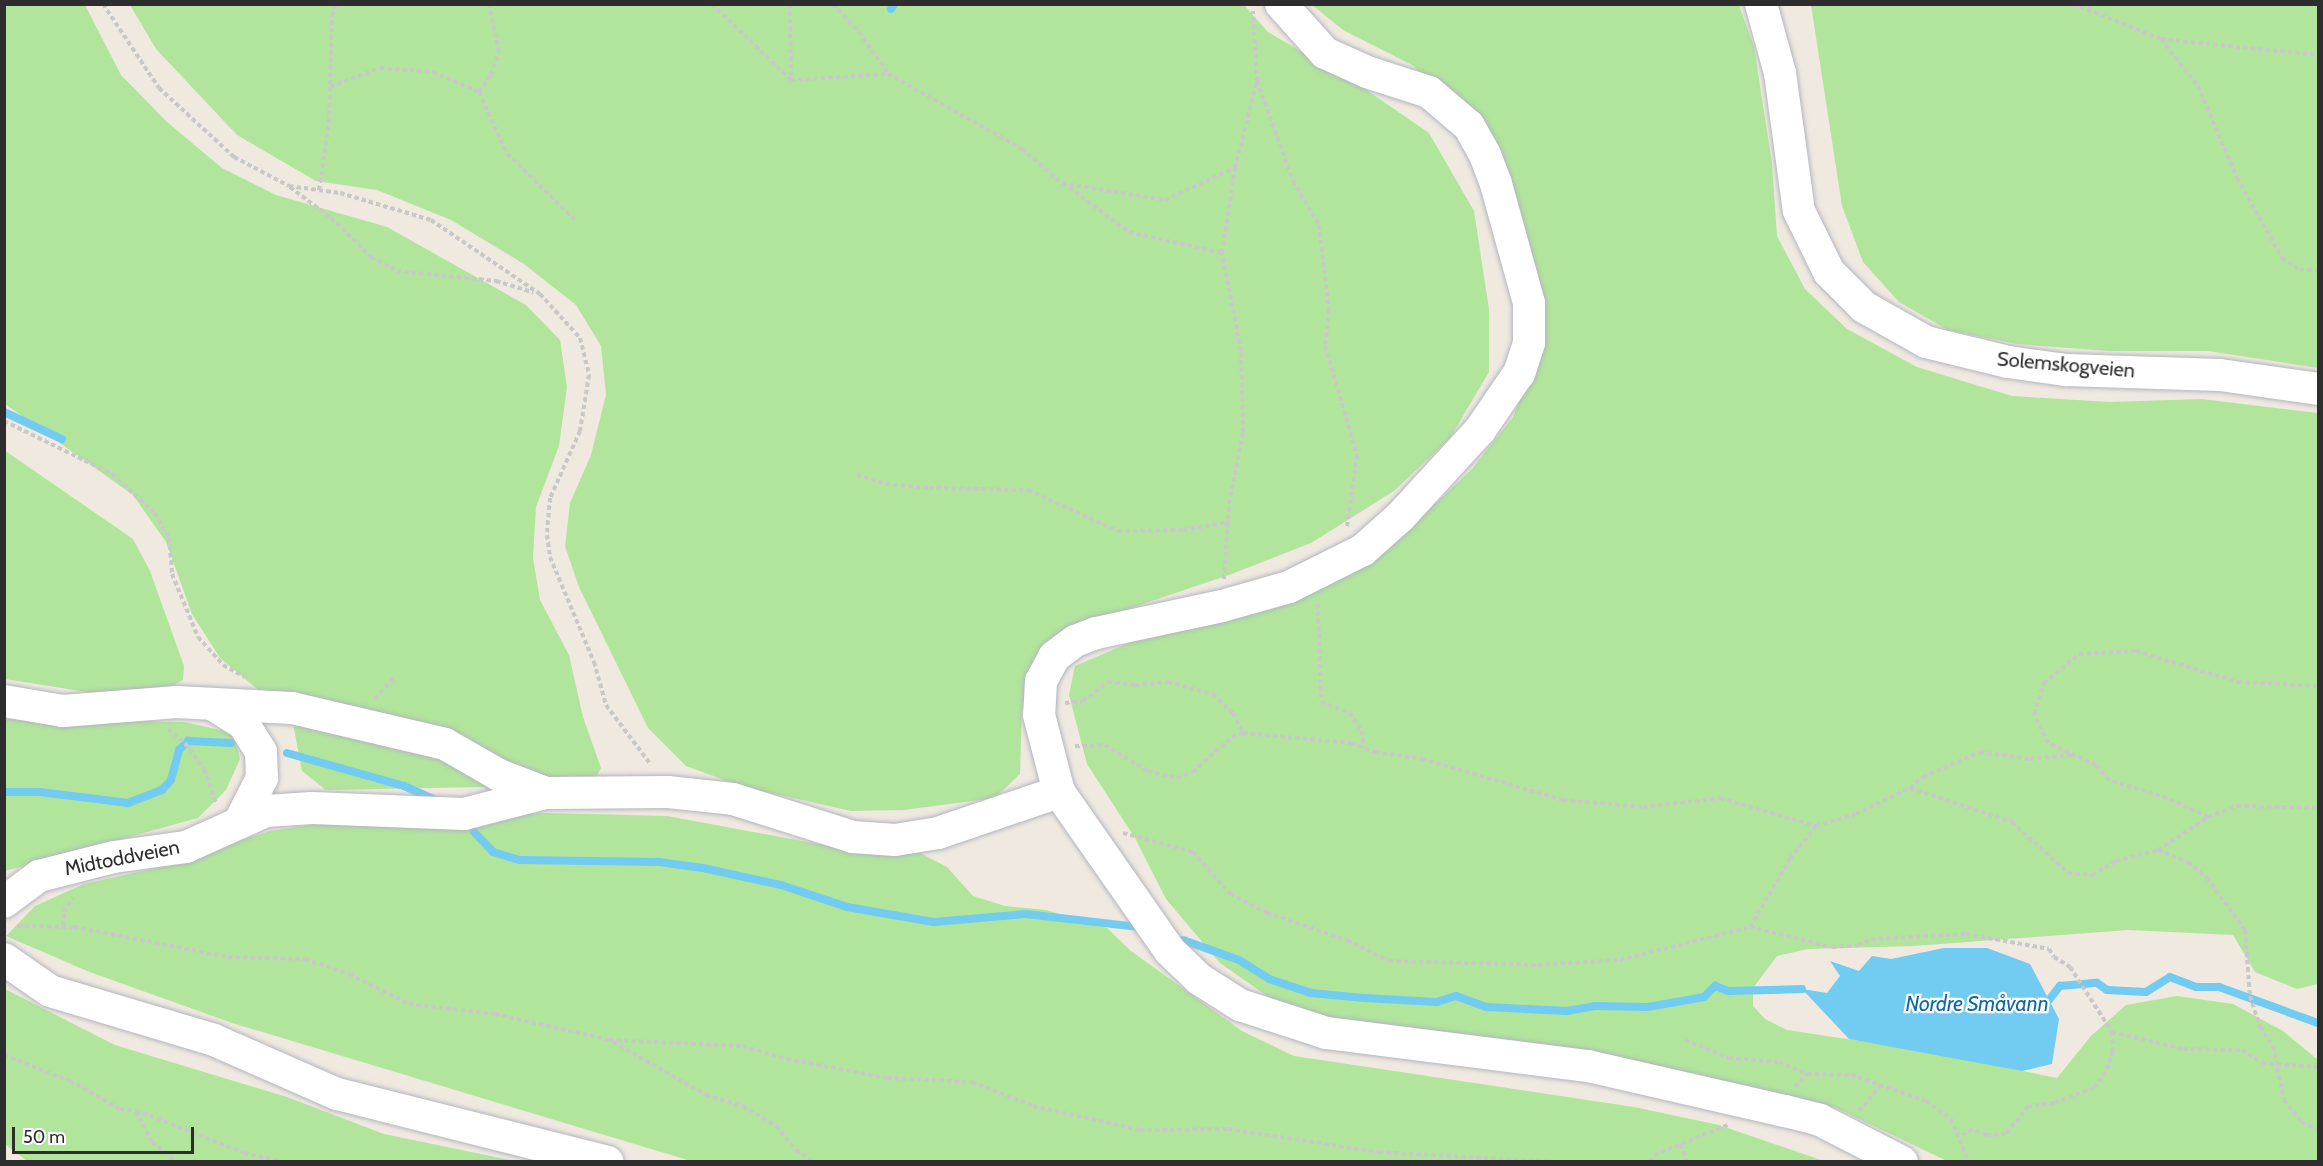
<!DOCTYPE html>
<html>
<head>
<meta charset="utf-8">
<style>
	body { margin:0 }
	#map { position:relative; width:2323px; height:1166px; overflow:hidden; background:#efe9e0; font-family:Cabin,sans-serif }
	div>[style] { position:absolute }
	.green>* { inset:0; background:#b2e59c }
	.water>* { inset:0; background:#72cbf1 }
	.stream>* { height:8px; margin:-4px; padding:0 4px; transform-origin:4px; border-radius:4px; background:#72cbf1 }
	.path>* { height:4px; margin-top:-2px; transform-origin:0; background:repeating-linear-gradient(90deg,#c8c8c8 0 4.5px,transparent 0 7.5px) }
	.roads { filter:drop-shadow(0 0 2px #b3b5c0) drop-shadow(0 0 2px #b3b5c0) }
	.minor>* { height:32px; margin:-16px; padding:0 16px; transform-origin:16px; border-radius:16px; background:#fff }
	span { translate:-50% -50%; white-space:nowrap; text-align:center; line-height:1.15; -webkit-text-stroke:4.5px #fff; paint-order:stroke }
	.street-label { font-size:20px; color:#2d2d2d }
	.water-label { font-size:21px; color:#0b69a3; font-style:italic }
	.frame { position:absolute; inset:0; border:6px solid #2d2d2d; pointer-events:none }
	.scale { position:absolute; left:12px; top:1127px; width:182px; height:27px; box-sizing:border-box; border:3px solid #2d2d2d; border-top:0; padding-left:8px; font-size:18px; line-height:21px; white-space:nowrap; color:#2d2d2d; -webkit-text-stroke:4px #fff; paint-order:stroke }
</style>
</head>
<body>
<div id="map">
	<div class="green">
		<div style="clip-path:polygon(4px 5px,85px 5px,121px 75px,167px 122px,222px 168px,276px 195px,387px 227px,526px 305px,560px 340px,567px 387px,559px 446px,536px 507px,533px 558px,540px 600px,569px 655px,583px 717px,601px 768px,592px 785px,326px 790px,302px 771px,292px 718px,220px 658px,192px 614px,166px 542px,133px 495px,5px 404px)"></div>
		<div style="clip-path:polygon(130px 5px,1244px 5px,1268px 32px,1365px 89px,1429px 133px,1474px 211px,1489px 309px,1489px 372px,1450px 438px,1394px 491px,1311px 543px,1229px 575px,1119px 612px,1068px 635px,1032px 663px,1022px 709px,1020px 774px,995px 798px,904px 810px,851px 811px,744px 787px,686px 766px,648px 728px,579px 587px,565px 546px,570px 503px,591px 455px,606px 395px,601px 346px,576px 305px,524px 264px,451px 220px,377px 190px,316px 181px,237px 135px,156px 49px)"></div>
		<div style="clip-path:polygon(1312px 5px,1739px 5px,1754px 47px,1772px 163px,1777px 236px,1805px 289px,1847px 329px,1917px 367px,2012px 396px,2109px 402px,2202px 399px,2318px 413px,2318px 984px,2297px 989px,2255px 972px,2233px 935px,2128px 930px,1914px 946px,1808px 949px,1777px 956px,1753px 988px,1753px 1006px,1765px 1019px,1787px 1030px,1920px 1050px,2057px 1078px,2091px 1036px,2126px 1005px,2177px 996px,2233px 1004px,2283px 1031px,2318px 1060px,2318px 1161px,1947px 1161px,1836px 1108px,1652px 1065px,1291px 1013px,1220px 963px,1166px 899px,1135px 838px,1087px 764px,1069px 695px,1075px 666px,1134px 641px,1276px 607px,1387px 550px,1472px 469px,1513px 417px,1534px 360px,1466px 110px,1412px 65px,1343px 30px)"></div>
		<div style="clip-path:polygon(1811px 5px,2318px 5px,2318px 368px,2208px 351px,2110px 351px,2017px 344px,1948px 330px,1899px 302px,1863px 262px,1842px 206px)"></div>
		<div style="clip-path:polygon(4px 450px,133px 539px,150px 571px,184px 666px,183px 680px,164px 690px,93px 693px,5px 679px)"></div>
		<div style="clip-path:polygon(5px 719px,184px 722px,234px 733px,240px 759px,226px 790px,198px 818px,5px 871px)"></div>
		<div style="clip-path:polygon(546px 813px,667px 816px,872px 854px,920px 853px,947px 867px,973px 896px,1005px 906px,1046px 910px,1107px 928px,1131px 951px,1242px 1031px,1294px 1056px,1634px 1107px,1719px 1125px,1824px 1161px,691px 1161px,232px 1023px,87px 971px,6px 936px,35px 906px,84px 884px,156px 868px,270px 831px,344px 820px)"></div>
		<div style="clip-path:polygon(5px 989px,115px 1045px,287px 1097px,384px 1134px,515px 1161px,27px 1161px,5px 1144px)"></div>
	</div>
	<div class="water">
		<div style="clip-path:polygon(1944px 948px,1987px 948px,2030px 964px,2059px 1019px,2052px 1064px,2022px 1071px,1849px 1039px,1802px 989px,1827px 993px,1840px 976px,1830px 961px,1859px 971px,1872px 956px,1891px 959px)"></div>
	</div>
	<div class="stream">
		<div style="left:891px;top:9px;width:6px;rotate:-59deg"></div>
		<div style="left:4px;top:412px;width:64px;rotate:25deg"></div>
		<div style="left:287px;top:753px;width:122px;rotate:15.8deg"></div>
		<div style="left:404px;top:786px;width:32px;rotate:24deg"></div>
		<div style="left:4px;top:792px;width:36px"></div>
		<div style="left:40px;top:792px;width:89px;rotate:7.1deg"></div>
		<div style="left:128px;top:803px;width:36px;rotate:-21deg"></div>
		<div style="left:162px;top:790px;width:13px;rotate:-48deg"></div>
		<div style="left:171px;top:780px;width:31px;rotate:-75deg"></div>
		<div style="left:179px;top:750px;width:13px;rotate:-45deg"></div>
		<div style="left:188px;top:741px;width:43px;rotate:2.7deg"></div>
		<div style="left:474px;top:832px;width:28px;rotate:46deg"></div>
		<div style="left:493px;top:852px;width:28px;rotate:17deg"></div>
		<div style="left:520px;top:860px;width:139px;rotate:0.8deg"></div>
		<div style="left:659px;top:862px;width:44px;rotate:7.8deg"></div>
		<div style="left:703px;top:868px;width:80px;rotate:12.3deg"></div>
		<div style="left:781px;top:885px;width:70px;rotate:18.4deg"></div>
		<div style="left:847px;top:907px;width:88px;rotate:9.8deg"></div>
		<div style="left:934px;top:922px;width:92px;rotate:-5deg"></div>
		<div style="left:1026px;top:914px;width:114px;rotate:6.6deg"></div>
		<div style="left:1183px;top:940px;width:59px;rotate:19.7deg"></div>
		<div style="left:1239px;top:960px;width:36px;rotate:32deg"></div>
		<div style="left:1269px;top:979px;width:44px;rotate:18.4deg"></div>
		<div style="left:1311px;top:993px;width:53px;rotate:5.4deg"></div>
		<div style="left:1364px;top:998px;width:73px;rotate:3.1deg"></div>
		<div style="left:1437px;top:1002px;width:20px;rotate:-18deg"></div>
		<div style="left:1456px;top:996px;width:33px;rotate:20deg"></div>
		<div style="left:1487px;top:1007px;width:80px;rotate:2.9deg"></div>
		<div style="left:1567px;top:1011px;width:28px;rotate:-10deg"></div>
		<div style="left:1595px;top:1006px;width:53px;rotate:1.1deg"></div>
		<div style="left:1648px;top:1007px;width:57px;rotate:-10.1deg"></div>
		<div style="left:1704px;top:997px;width:16px;rotate:-45deg"></div>
		<div style="left:1715px;top:986px;width:14px;rotate:21deg"></div>
		<div style="left:1728px;top:991px;width:74px;rotate:-1.5deg"></div>
		<div style="left:2049px;top:1000px;width:18px;rotate:-52deg"></div>
		<div style="left:2060px;top:986px;width:37px;rotate:-5deg"></div>
		<div style="left:2097px;top:983px;width:12px;rotate:35deg"></div>
		<div style="left:2107px;top:990px;width:39px;rotate:3deg"></div>
		<div style="left:2146px;top:992px;width:28px;rotate:-32deg"></div>
		<div style="left:2170px;top:977px;width:28px;rotate:21deg"></div>
		<div style="left:2196px;top:987px;width:23px"></div>
		<div style="left:2219px;top:987px;width:105px;rotate:20deg"></div>
	</div>
	<div class="path">
		<div style="left:103px;top:4px;width:101px;rotate:56.3deg"></div>
		<div style="left:159px;top:88px;width:102px;rotate:42.6deg"></div>
		<div style="left:234px;top:157px;width:62px;rotate:27.8deg"></div>
		<div style="left:289px;top:186px;width:51px;rotate:7.8deg"></div>
		<div style="left:340px;top:193px;width:95px;rotate:16.5deg"></div>
		<div style="left:431px;top:220px;width:132px;rotate:34.2deg"></div>
		<div style="left:540px;top:294px;width:59px;rotate:47.7deg"></div>
		<div style="left:580px;top:338px;width:38px;rotate:76deg"></div>
		<div style="left:589px;top:375px;width:57px;rotate:99.1deg"></div>
		<div style="left:580px;top:431px;width:73px;rotate:114.1deg"></div>
		<div style="left:550px;top:498px;width:37px;rotate:95deg"></div>
		<div style="left:547px;top:535px;width:22px;rotate:82deg"></div>
		<div style="left:550px;top:557px;width:114px;rotate:67.3deg"></div>
		<div style="left:594px;top:662px;width:45px;rotate:74.4deg"></div>
		<div style="left:606px;top:705px;width:75px;rotate:53.1deg"></div>
		<div style="left:712px;top:4px;width:110px;rotate:43.9deg"></div>
		<div style="left:791px;top:80px;width:97px;rotate:-3.5deg"></div>
		<div style="left:888px;top:74px;width:154px;rotate:29.2deg"></div>
		<div style="left:1022px;top:149px;width:52px;rotate:40.4deg"></div>
		<div style="left:1062px;top:183px;width:104px;rotate:9.4deg"></div>
		<div style="left:1165px;top:200px;width:76px;rotate:-24.9deg"></div>
		<div style="left:790px;top:4px;width:75px;rotate:89.2deg"></div>
		<div style="left:833px;top:4px;width:38px;rotate:47deg"></div>
		<div style="left:859px;top:32px;width:50px;rotate:54.7deg"></div>
		<div style="left:2073px;top:4px;width:95px;rotate:21.7deg"></div>
		<div style="left:2161px;top:39px;width:158px;rotate:5.8deg"></div>
		<div style="left:2088px;top:9px;width:6px;rotate:-51deg"></div>
		<div style="left:2161px;top:39px;width:60px;rotate:51.8deg"></div>
		<div style="left:2198px;top:86px;width:100px;rotate:67deg"></div>
		<div style="left:2237px;top:178px;width:92px;rotate:60.6deg"></div>
		<div style="left:2282px;top:258px;width:22px;rotate:34deg"></div>
		<div style="left:2300px;top:270px;width:18px"></div>
		<div style="left:1257px;top:81px;width:106px;rotate:70.2deg"></div>
		<div style="left:1293px;top:181px;width:51px;rotate:59.4deg"></div>
		<div style="left:1319px;top:225px;width:86px;rotate:83.3deg"></div>
		<div style="left:1329px;top:310px;width:36px;rotate:96deg"></div>
		<div style="left:1325px;top:346px;width:114px;rotate:73.6deg"></div>
		<div style="left:1357px;top:455px;width:73px;rotate:97.9deg"></div>
		<div style="left:330px;top:87px;width:53px;rotate:-20.8deg"></div>
		<div style="left:380px;top:68px;width:53px;rotate:4.3deg"></div>
		<div style="left:433px;top:72px;width:50px;rotate:23.5deg"></div>
		<div style="left:479px;top:92px;width:68px;rotate:65.7deg"></div>
		<div style="left:507px;top:154px;width:95px;rotate:44.1deg"></div>
		<div style="left:479px;top:92px;width:21px;rotate:-55deg"></div>
		<div style="left:491px;top:75px;width:24px;rotate:-71deg"></div>
		<div style="left:499px;top:52px;width:49px;rotate:-101.8deg"></div>
		<div style="left:1063px;top:183px;width:82px;rotate:36.6deg"></div>
		<div style="left:1129px;top:232px;width:95px;rotate:12.7deg"></div>
		<div style="left:290px;top:187px;width:51px;rotate:37.1deg"></div>
		<div style="left:331px;top:218px;width:56px;rotate:44.3deg"></div>
		<div style="left:371px;top:257px;width:30px;rotate:28deg"></div>
		<div style="left:397px;top:271px;width:100px;rotate:5.8deg"></div>
		<div style="left:496px;top:281px;width:39px;rotate:17deg"></div>
		<div style="left:319px;top:190px;width:69px;rotate:-81.6deg"></div>
		<div style="left:329px;top:122px;width:106px;rotate:-88.4deg"></div>
		<div style="left:332px;top:16px;width:13px;rotate:-72deg"></div>
		<div style="left:4px;top:421px;width:120px;rotate:26.1deg"></div>
		<div style="left:112px;top:474px;width:58px;rotate:42.2deg"></div>
		<div style="left:155px;top:513px;width:29px;rotate:61deg"></div>
		<div style="left:169px;top:538px;width:36px;rotate:85deg"></div>
		<div style="left:172px;top:574px;width:68px;rotate:67.6deg"></div>
		<div style="left:198px;top:637px;width:38px;rotate:48deg"></div>
		<div style="left:223px;top:665px;width:25px;rotate:29deg"></div>
		<div style="left:857px;top:475px;width:30px;rotate:17deg"></div>
		<div style="left:886px;top:484px;width:43px;rotate:5.3deg"></div>
		<div style="left:929px;top:488px;width:99px;rotate:1.2deg"></div>
		<div style="left:1028px;top:490px;width:99px;rotate:24.5deg"></div>
		<div style="left:1118px;top:531px;width:65px;rotate:-0.9deg"></div>
		<div style="left:1183px;top:530px;width:47px;rotate:-9.9deg"></div>
		<div style="left:1224px;top:579px;width:75px;rotate:-86.2deg"></div>
		<div style="left:1229px;top:504px;width:73px;rotate:-79deg"></div>
		<div style="left:1243px;top:432px;width:81px;rotate:-91.4deg"></div>
		<div style="left:1241px;top:351px;width:100px;rotate:-101deg"></div>
		<div style="left:1222px;top:253px;width:86px;rotate:-81.3deg"></div>
		<div style="left:1235px;top:168px;width:90px;rotate:-75.8deg"></div>
		<div style="left:1257px;top:81px;width:70px;rotate:-93.3deg"></div>
		<div style="left:1318px;top:604px;width:98px;rotate:88.2deg"></div>
		<div style="left:1321px;top:702px;width:30px;rotate:21deg"></div>
		<div style="left:1349px;top:713px;width:22px;rotate:54deg"></div>
		<div style="left:1362px;top:731px;width:17px;rotate:83deg"></div>
		<div style="left:375px;top:699px;width:29px;rotate:-49deg"></div>
		<div style="left:1065px;top:703px;width:18px;rotate:-6deg"></div>
		<div style="left:1083px;top:701px;width:31px;rotate:-37deg"></div>
		<div style="left:1108px;top:682px;width:27px;rotate:6deg"></div>
		<div style="left:1135px;top:685px;width:33px;rotate:-5deg"></div>
		<div style="left:1168px;top:682px;width:47px;rotate:14.9deg"></div>
		<div style="left:1213px;top:694px;width:28px;rotate:44deg"></div>
		<div style="left:1233px;top:713px;width:22px;rotate:63deg"></div>
		<div style="left:168px;top:729px;width:22px;rotate:39deg"></div>
		<div style="left:185px;top:743px;width:32px;rotate:54deg"></div>
		<div style="left:204px;top:769px;width:37px;rotate:71deg"></div>
		<div style="left:1075px;top:746px;width:30px;rotate:-2deg"></div>
		<div style="left:1105px;top:745px;width:50px;rotate:31.2deg"></div>
		<div style="left:1148px;top:771px;width:30px;rotate:14deg"></div>
		<div style="left:1177px;top:778px;width:17px;rotate:-21deg"></div>
		<div style="left:1193px;top:772px;width:52px;rotate:-41.9deg"></div>
		<div style="left:1232px;top:737px;width:12px;rotate:-20deg"></div>
		<div style="left:1243px;top:733px;width:108px;rotate:5.3deg"></div>
		<div style="left:1351px;top:743px;width:26px;rotate:21deg"></div>
		<div style="left:1375px;top:752px;width:48px;rotate:8.5deg"></div>
		<div style="left:1422px;top:759px;width:147px;rotate:16.2deg"></div>
		<div style="left:1563px;top:800px;width:80px;rotate:5deg"></div>
		<div style="left:1643px;top:807px;width:78px;rotate:-6.7deg"></div>
		<div style="left:1720px;top:798px;width:100px;rotate:16.3deg"></div>
		<div style="left:1816px;top:826px;width:42px;rotate:-16.7deg"></div>
		<div style="left:1856px;top:814px;width:60px;rotate:-25.7deg"></div>
		<div style="left:1910px;top:788px;width:17px;rotate:-40deg"></div>
		<div style="left:1923px;top:777px;width:62px;rotate:-23.7deg"></div>
		<div style="left:1980px;top:752px;width:50px;rotate:8deg"></div>
		<div style="left:2030px;top:759px;width:42px;rotate:-5.4deg"></div>
		<div style="left:1910px;top:788px;width:108px;rotate:18.4deg"></div>
		<div style="left:2012px;top:822px;width:76px;rotate:42.3deg"></div>
		<div style="left:2068px;top:873px;width:24px;rotate:5deg"></div>
		<div style="left:2092px;top:875px;width:28px;rotate:-30deg"></div>
		<div style="left:2116px;top:861px;width:43px;rotate:-14.7deg"></div>
		<div style="left:2158px;top:850px;width:60px;rotate:-33.4deg"></div>
		<div style="left:2208px;top:817px;width:31px;rotate:-21deg"></div>
		<div style="left:2237px;top:806px;width:81px;rotate:1.4deg"></div>
		<div style="left:2208px;top:817px;width:45px;rotate:-155.1deg"></div>
		<div style="left:2167px;top:798px;width:61px;rotate:-162.8deg"></div>
		<div style="left:2109px;top:780px;width:20px;rotate:-131deg"></div>
		<div style="left:2096px;top:765px;width:53px;rotate:-155.4deg"></div>
		<div style="left:2048px;top:743px;width:32px;rotate:-116deg"></div>
		<div style="left:2034px;top:714px;width:33px;rotate:-72deg"></div>
		<div style="left:2044px;top:683px;width:45px;rotate:-39.6deg"></div>
		<div style="left:2079px;top:654px;width:57px;rotate:-3deg"></div>
		<div style="left:2136px;top:651px;width:107px;rotate:16.9deg"></div>
		<div style="left:2238px;top:682px;width:80px;rotate:2.9deg"></div>
		<div style="left:1123px;top:833px;width:73px;rotate:15.2deg"></div>
		<div style="left:1193px;top:852px;width:56px;rotate:48.6deg"></div>
		<div style="left:1230px;top:894px;width:42px;rotate:27.2deg"></div>
		<div style="left:1267px;top:913px;width:84px;rotate:18.6deg"></div>
		<div style="left:1347px;top:940px;width:47px;rotate:26.6deg"></div>
		<div style="left:1389px;top:961px;width:149px;rotate:1.5deg"></div>
		<div style="left:1538px;top:965px;width:82px;rotate:-3.5deg"></div>
		<div style="left:1620px;top:960px;width:134px;rotate:-14.2deg"></div>
		<div style="left:1750px;top:927px;width:84px;rotate:13.7deg"></div>
		<div style="left:1832px;top:947px;width:26px;rotate:-4deg"></div>
		<div style="left:1858px;top:945px;width:14px;rotate:-25deg"></div>
		<div style="left:1871px;top:939px;width:95px;rotate:-3deg"></div>
		<div style="left:1966px;top:934px;width:84px;rotate:10.2deg"></div>
		<div style="left:2049px;top:949px;width:9px;rotate:58deg"></div>
		<div style="left:2054px;top:957px;width:19px;rotate:32deg"></div>
		<div style="left:2070px;top:967px;width:77px;rotate:57.1deg"></div>
		<div style="left:2112px;top:1032px;width:19px;rotate:87deg"></div>
		<div style="left:2113px;top:1051px;width:22px;rotate:108deg"></div>
		<div style="left:2106px;top:1072px;width:20px;rotate:127deg"></div>
		<div style="left:2094px;top:1088px;width:43px;rotate:159.4deg"></div>
		<div style="left:2054px;top:1103px;width:26px;rotate:173deg"></div>
		<div style="left:2028px;top:1106px;width:36px;rotate:128deg"></div>
		<div style="left:2006px;top:1134px;width:19px;rotate:177deg"></div>
		<div style="left:1987px;top:1135px;width:16px;rotate:-158deg"></div>
		<div style="left:1972px;top:1129px;width:15px;rotate:148deg"></div>
		<div style="left:2158px;top:850px;width:32px;rotate:22deg"></div>
		<div style="left:2188px;top:862px;width:25px;rotate:40deg"></div>
		<div style="left:2207px;top:878px;width:64px;rotate:53.8deg"></div>
		<div style="left:2245px;top:930px;width:66px;rotate:85.7deg"></div>
		<div style="left:2250px;top:996px;width:33px;rotate:72deg"></div>
		<div style="left:2260px;top:1027px;width:23px;rotate:56deg"></div>
		<div style="left:2273px;top:1046px;width:55px;rotate:78.5deg"></div>
		<div style="left:2284px;top:1100px;width:28px;rotate:52deg"></div>
		<div style="left:2301px;top:1122px;width:19px;rotate:25deg"></div>
		<div style="left:17px;top:926px;width:57px;rotate:1deg"></div>
		<div style="left:74px;top:927px;width:157px;rotate:11deg"></div>
		<div style="left:228px;top:957px;width:77px;rotate:1.5deg"></div>
		<div style="left:305px;top:959px;width:46px;rotate:18.8deg"></div>
		<div style="left:349px;top:974px;width:67px;rotate:26.6deg"></div>
		<div style="left:409px;top:1004px;width:87px;rotate:6.6deg"></div>
		<div style="left:495px;top:1014px;width:117px;rotate:12.8deg"></div>
		<div style="left:609px;top:1040px;width:134px;rotate:2.6deg"></div>
		<div style="left:743px;top:1046px;width:46px;rotate:16.5deg"></div>
		<div style="left:787px;top:1059px;width:102px;rotate:10.8deg"></div>
		<div style="left:887px;top:1078px;width:85px;rotate:2.7deg"></div>
		<div style="left:972px;top:1082px;width:66px;rotate:21.5deg"></div>
		<div style="left:1033px;top:1106px;width:110px;rotate:12.6deg"></div>
		<div style="left:1140px;top:1130px;width:88px;rotate:-0.7deg"></div>
		<div style="left:1228px;top:1129px;width:153px;rotate:8.7deg"></div>
		<div style="left:1379px;top:1152px;width:180px;rotate:3.2deg"></div>
		<div style="left:63px;top:926px;width:14px;rotate:-86deg"></div>
		<div style="left:64px;top:912px;width:17px;rotate:-59deg"></div>
		<div style="left:1750px;top:927px;width:79px;rotate:-59.5deg"></div>
		<div style="left:1790px;top:859px;width:42px;rotate:-51.8deg"></div>
		<div style="left:2112px;top:1032px;width:73px;rotate:13.5deg"></div>
		<div style="left:2183px;top:1049px;width:59px;rotate:1deg"></div>
		<div style="left:2242px;top:1050px;width:24px;rotate:33deg"></div>
		<div style="left:2262px;top:1063px;width:56px;rotate:4.1deg"></div>
		<div style="left:1685px;top:1040px;width:48px;rotate:22.2deg"></div>
		<div style="left:1729px;top:1058px;width:50px;rotate:4.6deg"></div>
		<div style="left:1779px;top:1062px;width:30px;rotate:23deg"></div>
		<div style="left:1807px;top:1074px;width:44px;rotate:1.3deg"></div>
		<div style="left:1851px;top:1075px;width:79px;rotate:19.1deg"></div>
		<div style="left:1926px;top:1101px;width:31px;rotate:36deg"></div>
		<div style="left:1951px;top:1119px;width:47px;rotate:67.3deg"></div>
		<div style="left:613px;top:1042px;width:107px;rotate:29.7deg"></div>
		<div style="left:706px;top:1095px;width:39px;rotate:17deg"></div>
		<div style="left:743px;top:1106px;width:39px;rotate:31deg"></div>
		<div style="left:776px;top:1126px;width:31px;rotate:50deg"></div>
		<div style="left:796px;top:1150px;width:22px;rotate:34deg"></div>
		<div style="left:4px;top:1055px;width:71px;rotate:21.5deg"></div>
		<div style="left:70px;top:1081px;width:57px;rotate:29.2deg"></div>
		<div style="left:120px;top:1109px;width:16px;rotate:4deg"></div>
		<div style="left:136px;top:1110px;width:116px;rotate:21.7deg"></div>
		<div style="left:244px;top:1153px;width:39px;rotate:13deg"></div>
		<div style="left:1795px;top:1087px;width:18px;rotate:-47deg"></div>
		<div style="left:136px;top:1111px;width:35px;rotate:63deg"></div>
		<div style="left:152px;top:1142px;width:33px;rotate:38deg"></div>
		<div style="left:1859px;top:1111px;width:33px;rotate:-50deg"></div>
		<div style="left:1681px;top:1144px;width:19px;rotate:72deg"></div>
		<div style="left:1650px;top:1162px;width:8px;rotate:-60deg"></div>
		<div style="left:1654px;top:1155px;width:80px;rotate:-22.1deg"></div>
	</div>
	<div class="roads">
		<div class="minor">
			<div style="left:1281px;top:4px;width:66px;rotate:48.1deg"></div>
			<div style="left:1325px;top:53px;width:46px;rotate:24.3deg"></div>
			<div style="left:1367px;top:72px;width:65px;rotate:17.9deg"></div>
			<div style="left:1429px;top:92px;width:52px;rotate:40.4deg"></div>
			<div style="left:1469px;top:126px;width:33px;rotate:61deg"></div>
			<div style="left:1485px;top:155px;width:31px;rotate:69deg"></div>
			<div style="left:1496px;top:184px;width:123px;rotate:74.5deg"></div>
			<div style="left:1529px;top:303px;width:40px;rotate:90deg"></div>
			<div style="left:1529px;top:343px;width:32px;rotate:108deg"></div>
			<div style="left:1519px;top:373px;width:69px;rotate:124.4deg"></div>
			<div style="left:1480px;top:430px;width:118px;rotate:132.6deg"></div>
			<div style="left:1400px;top:517px;width:50px;rotate:138.3deg"></div>
			<div style="left:1363px;top:550px;width:83px;rotate:153.4deg"></div>
			<div style="left:1289px;top:587px;width:70px;rotate:164.2deg"></div>
			<div style="left:1222px;top:606px;width:129px;rotate:167.9deg"></div>
			<div style="left:1096px;top:633px;width:22px;rotate:159deg"></div>
			<div style="left:1075px;top:641px;width:26px;rotate:143deg"></div>
			<div style="left:1054px;top:657px;width:27px;rotate:118deg"></div>
			<div style="left:1041px;top:681px;width:34px;rotate:93deg"></div>
			<div style="left:1039px;top:715px;width:80px;rotate:75.4deg"></div>
			<div style="left:1059px;top:792px;width:194px;rotate:55.1deg"></div>
			<div style="left:1170px;top:951px;width:40px;rotate:44deg"></div>
			<div style="left:1199px;top:979px;width:49px;rotate:32.4deg"></div>
			<div style="left:1240px;top:1005px;width:90px;rotate:18deg"></div>
			<div style="left:1326px;top:1033px;width:264px;rotate:7.2deg"></div>
			<div style="left:1588px;top:1066px;width:202px;rotate:12.9deg"></div>
			<div style="left:1785px;top:1111px;width:36px;rotate:14deg"></div>
			<div style="left:1820px;top:1120px;width:92px;rotate:27.1deg"></div>
			<div style="left:1761px;top:4px;width:72px;rotate:74.6deg"></div>
			<div style="left:1780px;top:73px;width:139px;rotate:82.2deg"></div>
			<div style="left:1799px;top:211px;width:68px;rotate:63.8deg"></div>
			<div style="left:1829px;top:272px;width:49px;rotate:45deg"></div>
			<div style="left:1864px;top:307px;width:71px;rotate:29.4deg"></div>
			<div style="left:1926px;top:342px;width:84px;rotate:13.7deg"></div>
			<div style="left:2008px;top:362px;width:59px;rotate:7.9deg"></div>
			<div style="left:2066px;top:370px;width:154px;rotate:1.9deg"></div>
			<div style="left:2220px;top:375px;width:99px;rotate:8.1deg"></div>
			<div style="left:4px;top:701px;width:60px;rotate:9.6deg"></div>
			<div style="left:63px;top:711px;width:114px;rotate:-4.5deg"></div>
			<div style="left:177px;top:702px;width:115px;rotate:3deg"></div>
			<div style="left:292px;top:708px;width:157px;rotate:13.2deg"></div>
			<div style="left:445px;top:744px;width:62px;rotate:29.9deg"></div>
			<div style="left:499px;top:775px;width:50px;rotate:21deg"></div>
			<div style="left:212px;top:704px;width:36px;rotate:32deg"></div>
			<div style="left:243px;top:723px;width:34px;rotate:58deg"></div>
			<div style="left:261px;top:752px;width:26px;rotate:88deg"></div>
			<div style="left:262px;top:778px;width:46px;rotate:117.1deg"></div>
			<div style="left:4px;top:902px;width:44px;rotate:-36.6deg"></div>
			<div style="left:39px;top:876px;width:77px;rotate:-14.2deg"></div>
			<div style="left:114px;top:857px;width:73px;rotate:-7.9deg"></div>
			<div style="left:186px;top:847px;width:88px;rotate:-24.2deg"></div>
			<div style="left:266px;top:811px;width:46px;rotate:-3.7deg"></div>
			<div style="left:312px;top:808px;width:152px;rotate:2.3deg"></div>
			<div style="left:464px;top:814px;width:85px;rotate:-14.4deg"></div>
			<div style="left:546px;top:793px;width:122px;rotate:-0.5deg"></div>
			<div style="left:668px;top:792px;width:65px;rotate:6.1deg"></div>
			<div style="left:733px;top:799px;width:126px;rotate:17.6deg"></div>
			<div style="left:853px;top:837px;width:42px;rotate:4.1deg"></div>
			<div style="left:895px;top:840px;width:44px;rotate:-9.2deg"></div>
			<div style="left:938px;top:833px;width:128px;rotate:-18.7deg"></div>
			<div style="left:4px;top:959px;width:56px;rotate:34.8deg"></div>
			<div style="left:50px;top:991px;width:171px;rotate:16.6deg"></div>
			<div style="left:214px;top:1040px;width:134px;rotate:23.7deg"></div>
			<div style="left:337px;top:1094px;width:279px;rotate:14.1deg"></div>
		</div>
	</div>
	<div class="street-label">
		<span style="left:2066px;top:365px;rotate:5deg">Solemskogveien</span>
		<span style="left:122px;top:858px;rotate:-11deg">Midtoddveien</span>
	</div>
	<div class="water-label">
		<span style="left:1977px;top:1004px">Nordre Småvann</span>
	</div>
	<div class="frame"></div>
	<div class="scale">50 m</div>
</div>
</body>
</html>
